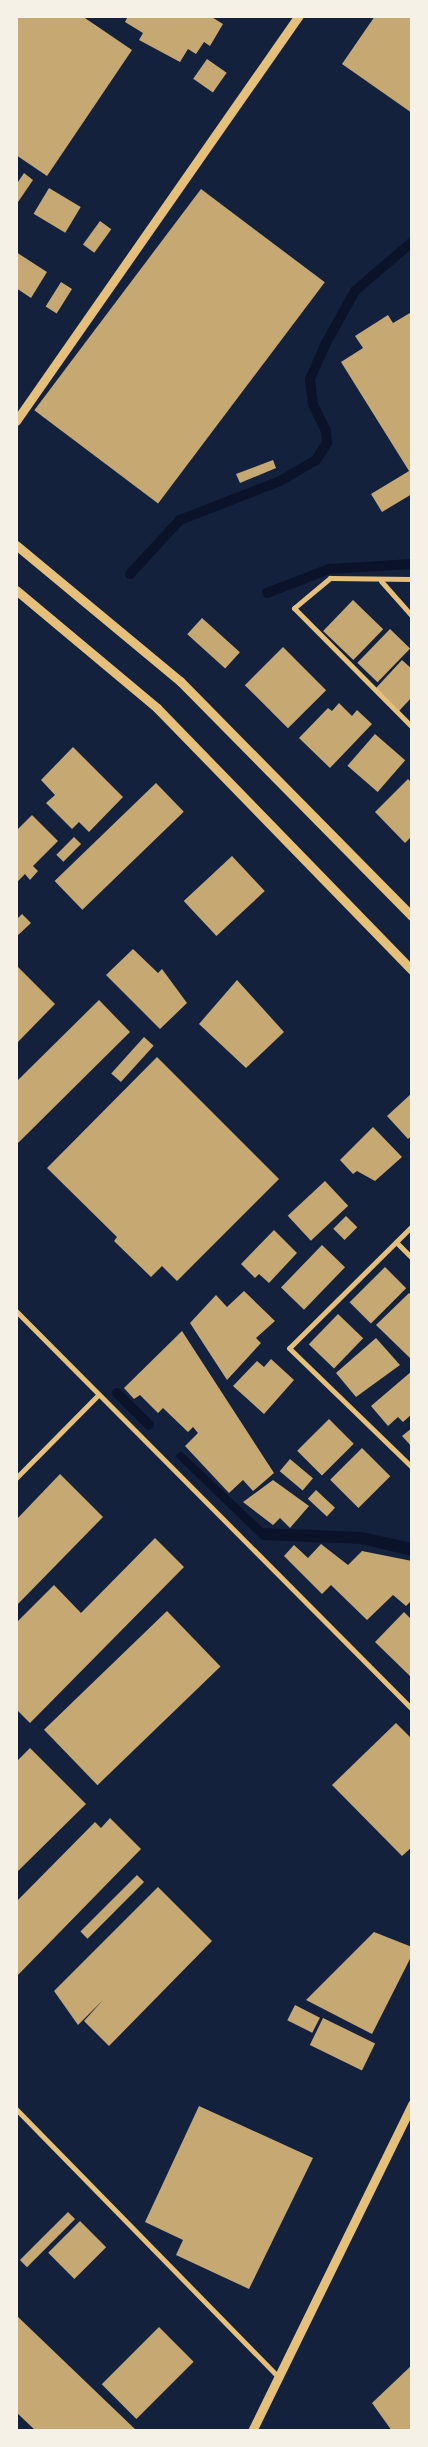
<!DOCTYPE html>
<html>
<head>
<meta charset="utf-8">
<style>
	body { margin:0 }
	#map { position:relative; width:428px; height:2447px; overflow:hidden; background:#14213d; font-family:Poppins,sans-serif }
	div>[style] { position:absolute }
	.water>* { inset:0; background:#0b132b }
	.stream>* { height:10px; margin:-5px; padding:0 5px; transform-origin:5px; border-radius:5px; background:#0b132b }
	.building>* { inset:0; background:#c6a872; transform-origin:0 0 }
	.minor>* { height:5px; margin:-2.5px; padding:0 2.5px; transform-origin:2.5px; border-radius:2.5px; background:#e5c07b }
	.tertiary>* { height:9px; margin:-4.5px; padding:0 4.5px; transform-origin:4.5px; border-radius:4.5px; background:#e5c07b }
	span { translate:-50% -50%; white-space:nowrap; text-align:center; line-height:1.15; -webkit-text-stroke:5px #f6f1e7; paint-order:stroke }
	.frame { position:absolute; inset:0; border:18px solid #f6f1e7; pointer-events:none }
</style>
</head>
<body>
<div id="map">
	<div class="water">
		<div style="clip-path:polygon(181px 1451px,263px 1528px,362px 1532px,412px 1543px,412px 1556px,361px 1544px,262px 1540px,175px 1456px)"></div>
	</div>
	<div class="stream">
		<div style="left:130px;top:574px;width:74px;rotate:-47.2deg"></div>
		<div style="left:180px;top:520px;width:107px;rotate:-21.3deg"></div>
		<div style="left:280px;top:481px;width:42px;rotate:-30.3deg"></div>
		<div style="left:316px;top:460px;width:20px;rotate:-57deg"></div>
		<div style="left:327px;top:443px;width:12px;rotate:-95deg"></div>
		<div style="left:326px;top:431px;width:30px;rotate:-116deg"></div>
		<div style="left:313px;top:404px;width:25px;rotate:-97deg"></div>
		<div style="left:310px;top:379px;width:39px;rotate:-66deg"></div>
		<div style="left:326px;top:343px;width:60px;rotate:-60.9deg"></div>
		<div style="left:355px;top:291px;width:75px;rotate:-40.7deg"></div>
		<div style="left:267px;top:593px;width:66px;rotate:-21.2deg"></div>
		<div style="left:329px;top:569px;width:83px;rotate:-3.4deg"></div>
		<div style="left:117px;top:1393px;width:45px;rotate:45deg"></div>
	</div>
	<div class="building">
		<div style="clip-path:polygon(16px 16px,82px 16px,132px 50px,47px 176px,16px 155px)"></div>
		<div style="clip-path:polygon(128px 16px,210px 16px,223px 24px,210px 46px,204px 42px,196px 54px,188px 49px,180px 62px,139px 40px,143px 33px,125px 22px)"></div>
		<div style="clip-path:polygon(375px 16px,412px 16px,412px 113px,342px 64px)"></div>
		<div style="left:207px;top:59px;width:24px;height:24px;rotate:35deg"></div>
		<div style="clip-path:polygon(24px 173px,33px 180px,16px 205px,16px 185px)"></div>
		<div style="left:49px;top:188px;width:37px;height:30px;rotate:31deg"></div>
		<div style="left:201px;top:189px;width:155px;height:277px;rotate:37deg"></div>
		<div style="left:100px;top:221px;width:14px;height:29px;rotate:36deg"></div>
		<div style="clip-path:polygon(16px 252px,47px 272px,31px 298px,16px 288px)"></div>
		<div style="left:61px;top:282px;width:13px;height:29px;rotate:32deg"></div>
		<div style="clip-path:polygon(410px 313px,412px 494px,382px 512px,371px 494px,409px 471px,341px 362px,363px 348px,355px 336px,388px 315px,393px 323px)"></div>
		<div style="clip-path:polygon(273px 460px,276px 468px,240px 483px,236px 474px)"></div>
		<div style="left:353px;top:600px;width:42px;height:43px;rotate:44deg"></div>
		<div style="left:202px;top:618px;width:51px;height:22px;rotate:42deg"></div>
		<div style="left:390px;top:629px;width:28px;height:47px;rotate:44deg"></div>
		<div style="left:283px;top:647px;width:61px;height:54px;rotate:45deg"></div>
		<div style="clip-path:polygon(402px 660px,412px 669px,412px 697px,399px 711px,376px 688px)"></div>
		<div style="clip-path:polygon(339px 703px,352px 716px,357px 710px,372px 724px,330px 768px,299px 738px,328px 708px,332px 711px)"></div>
		<div style="left:375px;top:734px;width:40px;height:42px;rotate:41deg"></div>
		<div style="clip-path:polygon(73px 747px,123px 797px,89px 832px,79px 822px,72px 829px,46px 803px,55px 795px,41px 780px)"></div>
		<div style="clip-path:polygon(408px 779px,412px 783px,412px 836px,405px 843px,375px 812px)"></div>
		<div style="left:156px;top:783px;width:40px;height:141px;rotate:46deg"></div>
		<div style="clip-path:polygon(32px 815px,58px 841px,33px 866px,38px 871px,30px 880px,25px 874px,16px 883px,16px 831px)"></div>
		<div style="left:74px;top:837px;width:10px;height:25px;rotate:45deg"></div>
		<div style="left:232px;top:856px;width:48px;height:66px;rotate:47deg"></div>
		<div style="clip-path:polygon(22px 914px,31px 923px,16px 937px,16px 920px)"></div>
		<div style="clip-path:polygon(133px 949px,158px 973px,162px 969px,187px 1003px,160px 1029px,106px 975px)"></div>
		<div style="clip-path:polygon(16px 965px,55px 1004px,16px 1044px)"></div>
		<div style="clip-path:polygon(237px 980px,284px 1032px,246px 1068px,199px 1024px)"></div>
		<div style="clip-path:polygon(99px 1000px,130px 1032px,16px 1145px,16px 1082px)"></div>
		<div style="left:144px;top:1037px;width:13px;height:49px;rotate:42deg"></div>
		<div style="clip-path:polygon(157px 1057px,279px 1179px,177px 1281px,162px 1266px,151px 1277px,114px 1241px,117px 1237px,47px 1168px)"></div>
		<div style="clip-path:polygon(412px 1093px,412px 1136px,408px 1139px,387px 1116px)"></div>
		<div style="clip-path:polygon(373px 1127px,402px 1157px,375px 1181px,357px 1171px,353px 1174px,340px 1160px)"></div>
		<div style="left:325px;top:1181px;width:34px;height:51px;rotate:47deg"></div>
		<div style="left:346px;top:1216px;width:16px;height:18px;rotate:45deg"></div>
		<div style="clip-path:polygon(274px 1230px,297px 1253px,269px 1283px,259px 1274px,255px 1278px,241px 1264px)"></div>
		<div style="left:322px;top:1245px;width:32px;height:59px;rotate:44deg"></div>
		<div style="left:385px;top:1267px;width:30px;height:50px;rotate:45deg"></div>
		<div style="clip-path:polygon(244px 1291px,275px 1321px,256px 1338px,261px 1343px,227px 1380px,190px 1323px,216px 1295px,227px 1307px)"></div>
		<div style="clip-path:polygon(409px 1293px,412px 1296px,412px 1360px,376px 1325px)"></div>
		<div style="left:338px;top:1314px;width:35px;height:42px;rotate:44deg"></div>
		<div style="clip-path:polygon(182px 1331px,274px 1473px,253px 1491px,243px 1480px,229px 1493px,185px 1446px,198px 1433px,193px 1427px,188px 1432px,163px 1408px,158px 1413px,140px 1395px,134px 1399px,124px 1388px)"></div>
		<div style="clip-path:polygon(376px 1338px,400px 1365px,356px 1397px,336px 1373px)"></div>
		<div style="clip-path:polygon(271px 1359px,294px 1380px,264px 1414px,233px 1386px,257px 1361px,264px 1367px)"></div>
		<div style="clip-path:polygon(412px 1371px,412px 1414px,403px 1422px,398px 1417px,388px 1426px,371px 1406px)"></div>
		<div style="left:329px;top:1419px;width:35px;height:45px;rotate:45deg"></div>
		<div style="clip-path:polygon(412px 1428px,412px 1447px,402px 1436px)"></div>
		<div style="left:362px;top:1448px;width:40px;height:45px;rotate:45deg"></div>
		<div style="left:290px;top:1459px;width:30px;height:16px;rotate:40deg"></div>
		<div style="clip-path:polygon(60px 1474px,103px 1517px,16px 1606px,16px 1520px)"></div>
		<div style="clip-path:polygon(273px 1480px,309px 1506px,290px 1528px,280px 1518px,273px 1525px,243px 1502px)"></div>
		<div style="left:316px;top:1490px;width:26px;height:12px;rotate:43deg"></div>
		<div style="clip-path:polygon(155px 1538px,184px 1567px,30px 1723px,16px 1709px,16px 1623px,54px 1585px,81px 1613px)"></div>
		<div style="clip-path:polygon(321px 1544px,348px 1565px,362px 1551px,412px 1561px,412px 1600px,406px 1606px,393px 1595px,367px 1620px,331px 1585px,322px 1594px,284px 1556px,294px 1545px,308px 1558px)"></div>
		<div style="left:167px;top:1611px;width:77px;height:171px;rotate:46deg"></div>
		<div style="clip-path:polygon(404px 1612px,412px 1620px,412px 1678px,375px 1642px)"></div>
		<div style="clip-path:polygon(396px 1723px,412px 1739px,412px 1847px,402px 1856px,332px 1785px)"></div>
		<div style="clip-path:polygon(30px 1748px,86px 1804px,16px 1873px,16px 1762px)"></div>
		<div style="clip-path:polygon(110px 1818px,141px 1849px,16px 1977px,16px 1902px,95px 1822px,101px 1828px)"></div>
		<div style="left:137px;top:1875px;width:10px;height:80px;rotate:45deg"></div>
		<div style="clip-path:polygon(158px 1887px,212px 1941px,109px 2046px,84px 2021px,103px 2000px,78px 2025px,54px 1991px)"></div>
		<div style="clip-path:polygon(374px 1932px,412px 1947px,412px 1955px,372px 2034px,306px 2000px)"></div>
		<div style="left:295px;top:2005px;width:28px;height:17px;rotate:27deg"></div>
		<div style="left:323px;top:2018px;width:58px;height:30px;rotate:26deg"></div>
		<div style="clip-path:polygon(199px 2106px,313px 2158px,249px 2289px,176px 2255px,183px 2240px,145px 2222px)"></div>
		<div style="left:68px;top:2212px;width:10px;height:68px;rotate:45deg"></div>
		<div style="left:80px;top:2221px;width:37px;height:45px;rotate:45deg"></div>
		<div style="clip-path:polygon(16px 2315px,137px 2431px,36px 2431px,16px 2412px)"></div>
		<div style="left:159px;top:2327px;width:49px;height:81px;rotate:45deg"></div>
		<div style="clip-path:polygon(412px 2365px,412px 2431px,392px 2431px,372px 2403px)"></div>
	</div>
	<div class="minor">
		<div style="left:412px;top:579px;width:82px;rotate:-179.3deg"></div>
		<div style="left:330px;top:578px;width:47px;rotate:140.2deg"></div>
		<div style="left:294px;top:608px;width:168px;rotate:45.2deg"></div>
		<div style="left:381px;top:581px;width:47px;rotate:48.5deg"></div>
		<div style="left:412px;top:1226px;width:173px;rotate:135.2deg"></div>
		<div style="left:289px;top:1348px;width:171px;rotate:44.1deg"></div>
		<div style="left:396px;top:1242px;width:23px;rotate:45deg"></div>
		<div style="left:16px;top:1311px;width:561px;rotate:45.14deg"></div>
		<div style="left:16px;top:1478px;width:117px;rotate:-45.3deg"></div>
		<div style="left:16px;top:2109px;width:375px;rotate:45.6deg"></div>
	</div>
	<div class="tertiary">
		<div style="left:16px;top:421px;width:494px;rotate:-55.1deg"></div>
		<div style="left:16px;top:545px;width:213px;rotate:39.7deg"></div>
		<div style="left:180px;top:681px;width:330px;rotate:45.4deg"></div>
		<div style="left:16px;top:590px;width:184px;rotate:39.9deg"></div>
		<div style="left:157px;top:708px;width:366px;rotate:45.8deg"></div>
		<div style="left:252px;top:2431px;width:364px;rotate:-63.9deg"></div>
	</div>
	<div class="frame"></div>
</div>
</body>
</html>
